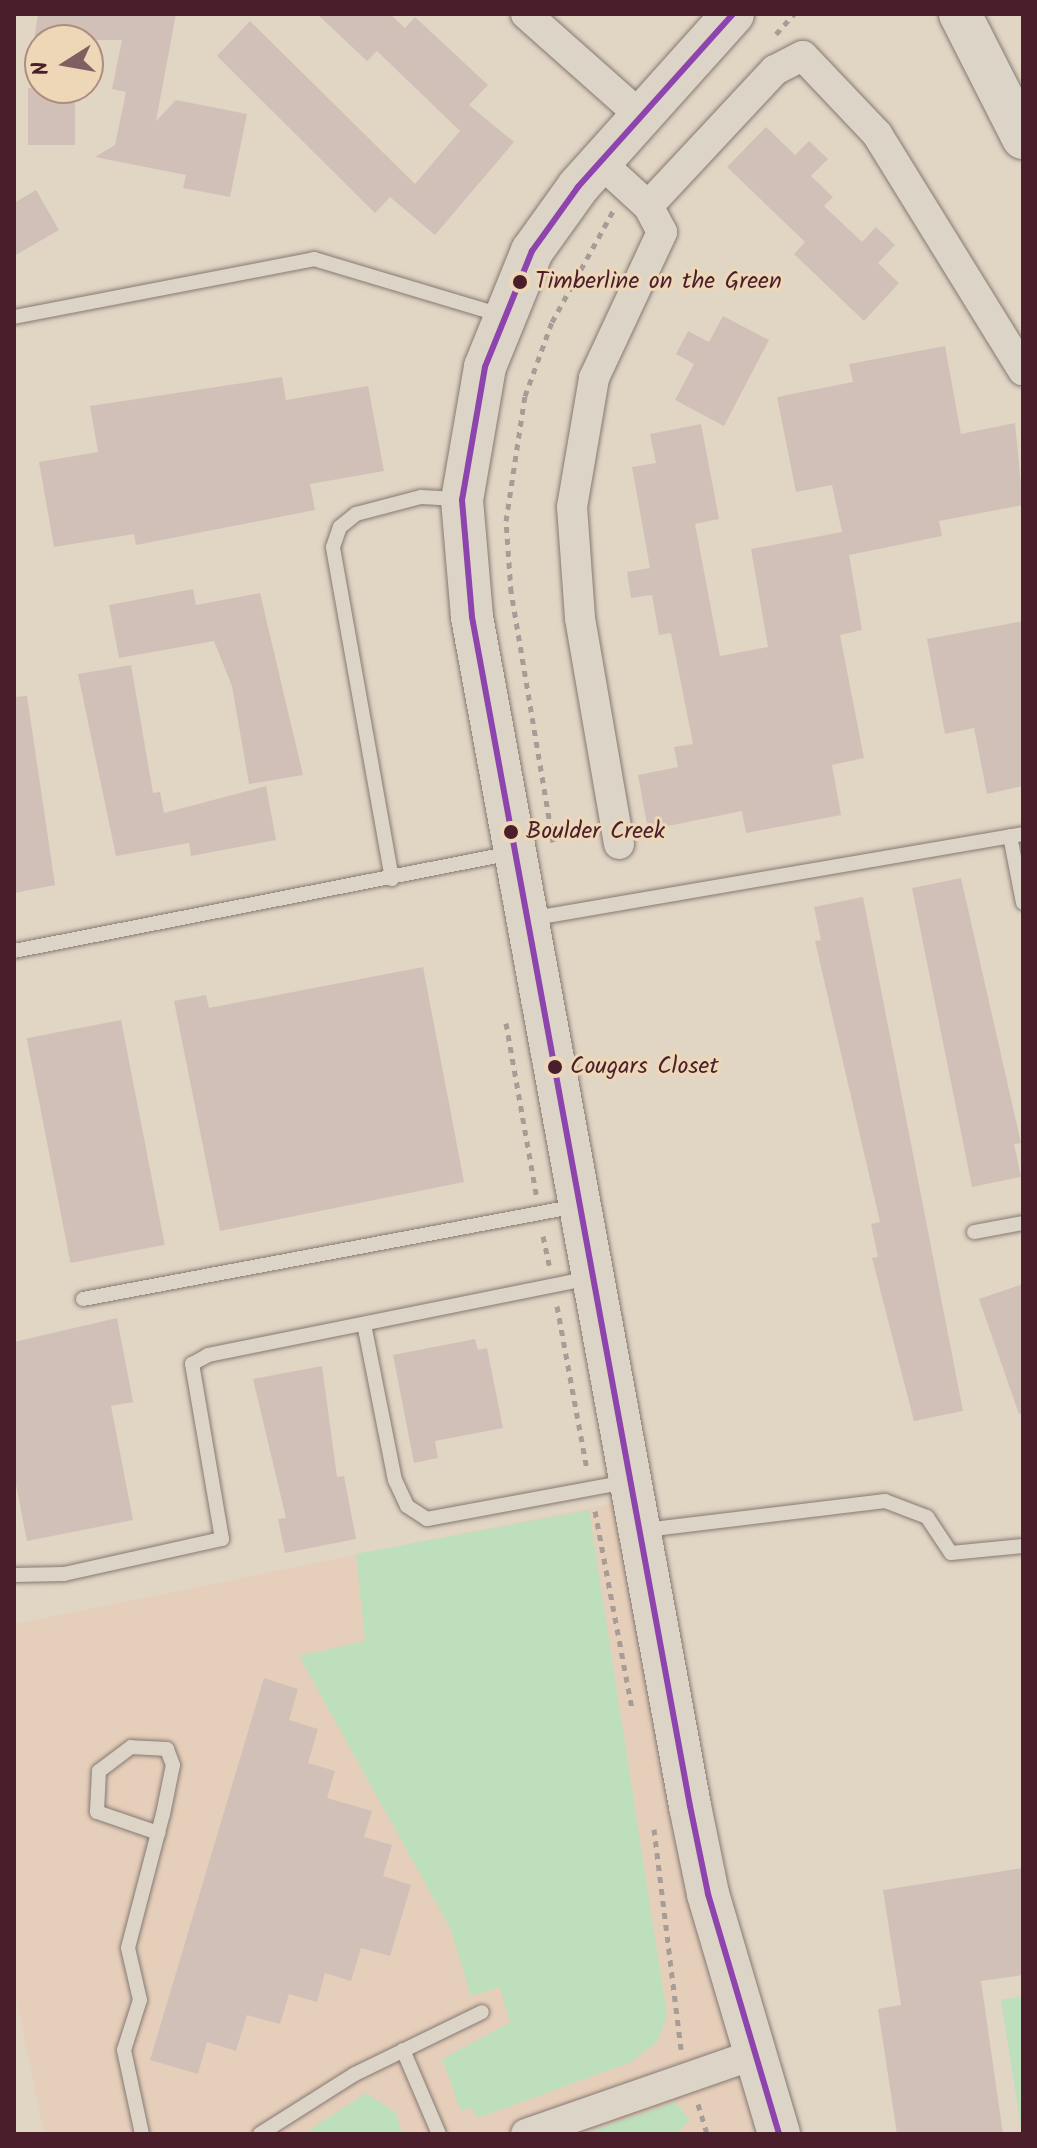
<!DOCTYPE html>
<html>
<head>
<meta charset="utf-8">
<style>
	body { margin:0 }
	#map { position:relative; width:1037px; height:2148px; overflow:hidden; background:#e1d5c4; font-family:Kalam,sans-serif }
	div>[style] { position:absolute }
	.built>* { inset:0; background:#e6cfba }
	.green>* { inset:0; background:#bddfbc }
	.building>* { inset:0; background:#d1c0b8; transform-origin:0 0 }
	.path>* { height:5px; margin-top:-2.5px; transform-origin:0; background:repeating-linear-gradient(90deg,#a79d96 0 6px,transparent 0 12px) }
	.roads { filter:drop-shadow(0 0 2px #867973) drop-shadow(0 0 2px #867973) }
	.lane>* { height:14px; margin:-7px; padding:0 7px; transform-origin:7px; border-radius:7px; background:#ddd4c8 }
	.street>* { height:30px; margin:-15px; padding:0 15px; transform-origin:15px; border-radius:15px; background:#ddd4c8 }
	.secondary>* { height:42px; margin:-21px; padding:0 21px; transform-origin:21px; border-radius:21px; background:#ddd4c8 }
	.bus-1>* { height:6px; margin:-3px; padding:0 3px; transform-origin:3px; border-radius:3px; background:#8e44ad }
	.dots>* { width:22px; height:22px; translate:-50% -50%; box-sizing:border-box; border:4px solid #eed7b7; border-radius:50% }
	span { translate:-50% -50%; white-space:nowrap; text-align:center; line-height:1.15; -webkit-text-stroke:6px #eed7b7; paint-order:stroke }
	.bus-label { font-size:24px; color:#4a1f2b }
	.left { translate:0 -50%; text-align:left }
	.frame { position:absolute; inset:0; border:16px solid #4a1f2b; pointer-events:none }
	.north { position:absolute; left:24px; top:24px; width:80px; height:80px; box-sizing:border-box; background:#eed7b7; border:2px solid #ac8d7f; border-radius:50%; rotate:259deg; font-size:22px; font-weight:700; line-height:32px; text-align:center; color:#4a1f2b }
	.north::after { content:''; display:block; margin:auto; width:28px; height:36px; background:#7f5f61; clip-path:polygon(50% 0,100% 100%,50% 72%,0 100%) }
</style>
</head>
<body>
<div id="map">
	<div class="built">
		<div style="clip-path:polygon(634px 1499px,779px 2134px,44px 2134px,14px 1987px,14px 1624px)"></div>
	</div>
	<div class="green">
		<div style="clip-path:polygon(589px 1510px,667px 2016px,657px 2042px,631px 2062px,478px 2118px,471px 2108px,461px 2111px,442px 2059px,510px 2023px,500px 1987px,471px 1996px,450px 1928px,299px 1656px,365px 1641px,356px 1554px)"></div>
		<div style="clip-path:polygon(1023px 1996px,1023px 2134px,1022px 2134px,1001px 2000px)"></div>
		<div style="clip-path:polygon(366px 2093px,396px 2113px,402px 2134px,303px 2134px)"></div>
		<div style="clip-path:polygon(676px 2102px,690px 2120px,677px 2134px,583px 2134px)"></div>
	</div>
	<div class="building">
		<div style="clip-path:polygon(38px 14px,176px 14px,156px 121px,176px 100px,247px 114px,230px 197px,183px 188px,186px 175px,95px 157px,115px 145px,126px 92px,112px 89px,122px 40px,34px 40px)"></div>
		<div style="clip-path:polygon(317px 14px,390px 14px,405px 28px,415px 17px,488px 85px,469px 105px,514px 142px,435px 235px,390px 197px,375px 213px,217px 56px,250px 21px,415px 184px,460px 131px,377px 51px,367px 61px)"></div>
		<div style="left:28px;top:88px;width:47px;height:57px"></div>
		<div style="clip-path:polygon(766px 127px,795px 155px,809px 141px,828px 159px,811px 176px,833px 197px,824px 206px,862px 242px,876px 227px,895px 245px,878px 263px,899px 283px,864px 321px,794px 254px,805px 242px,727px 167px)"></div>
		<div style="clip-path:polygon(36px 190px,59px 230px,14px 256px,14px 203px)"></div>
		<div style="clip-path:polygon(723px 316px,769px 340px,724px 426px,675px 400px,694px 364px,676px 354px,688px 331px,709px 342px)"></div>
		<div style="clip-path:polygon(945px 346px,961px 434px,1015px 423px,1023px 505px,939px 521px,942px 536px,849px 555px,862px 630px,840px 635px,864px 758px,832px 765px,841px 815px,746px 833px,742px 811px,648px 830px,638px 775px,678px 767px,674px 747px,693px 744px,671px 633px,659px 635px,652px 595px,631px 598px,627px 572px,650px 568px,632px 467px,656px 463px,650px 434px,701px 424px,719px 519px,695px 524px,720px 656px,768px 647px,751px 549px,842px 532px,832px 485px,796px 492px,777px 397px,853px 382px,849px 364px)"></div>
		<div style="clip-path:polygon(282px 377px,286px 400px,368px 386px,384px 471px,310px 484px,315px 510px,136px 545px,134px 534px,54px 547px,39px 462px,98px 452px,90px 406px)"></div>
		<div style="clip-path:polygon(193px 589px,196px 605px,260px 593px,303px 775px,249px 784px,232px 686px,214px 641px,119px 658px,109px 605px)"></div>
		<div style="clip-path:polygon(1023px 621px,1023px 786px,987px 794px,974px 728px,945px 734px,927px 639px)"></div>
		<div style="clip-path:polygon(131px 665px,153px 793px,160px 792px,164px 813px,266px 786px,276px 840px,191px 856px,189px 843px,116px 856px,78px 674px)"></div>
		<div style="clip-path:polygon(27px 696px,55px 885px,14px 893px,14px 697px)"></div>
		<div style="clip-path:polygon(961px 878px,1021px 1143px,1014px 1144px,1021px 1177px,972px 1187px,912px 888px)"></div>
		<div style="clip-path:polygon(863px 897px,963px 1411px,914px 1421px,872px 1258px,878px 1257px,871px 1224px,880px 1222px,815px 941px,821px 940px,814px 907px)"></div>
		<div style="clip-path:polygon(423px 967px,464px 1182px,220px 1231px,174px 1001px,206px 995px,209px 1008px)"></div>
		<div style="left:121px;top:1020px;width:229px;height:96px;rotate:79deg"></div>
		<div style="clip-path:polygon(1023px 1284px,1023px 1413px,1019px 1414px,979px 1299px)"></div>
		<div style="clip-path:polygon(117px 1318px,133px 1402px,111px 1406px,133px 1520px,27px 1541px,14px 1474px,14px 1342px)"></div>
		<div style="clip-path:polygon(475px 1339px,478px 1350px,487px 1348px,503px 1428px,435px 1441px,438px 1458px,414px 1463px,393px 1355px)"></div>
		<div style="clip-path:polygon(322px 1366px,337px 1477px,344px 1476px,356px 1539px,285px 1553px,278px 1519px,286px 1518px,253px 1379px)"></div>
		<div style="clip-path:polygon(264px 1678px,298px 1689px,289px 1720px,318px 1729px,308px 1763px,335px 1771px,327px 1798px,372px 1811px,364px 1837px,392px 1845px,383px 1876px,411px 1885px,390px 1956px,361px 1948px,351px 1981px,325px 1973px,317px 2002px,289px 1994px,280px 2024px,247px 2015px,236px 2051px,207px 2042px,198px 2074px,150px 2060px)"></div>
		<div style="clip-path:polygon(1023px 1868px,1023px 1975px,981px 1981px,1003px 2134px,897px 2134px,878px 2009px,901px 2005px,883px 1890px)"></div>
	</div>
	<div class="path">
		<div style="left:776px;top:34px;width:27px;rotate:-48deg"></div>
		<div style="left:553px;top:842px;width:254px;rotate:-99.5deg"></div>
		<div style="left:511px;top:592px;width:71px;rotate:-94deg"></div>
		<div style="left:506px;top:521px;width:126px;rotate:-81.4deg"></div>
		<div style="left:525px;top:396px;width:79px;rotate:-70deg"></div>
		<div style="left:552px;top:322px;width:127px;rotate:-61.2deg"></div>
		<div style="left:506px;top:1023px;width:174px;rotate:80deg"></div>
		<div style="left:543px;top:1236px;width:30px;rotate:78deg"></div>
		<div style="left:557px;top:1306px;width:166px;rotate:79.6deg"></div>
		<div style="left:595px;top:1511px;width:201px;rotate:79.4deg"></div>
		<div style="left:654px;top:1829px;width:222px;rotate:83deg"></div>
		<div style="left:698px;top:2104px;width:31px;rotate:73deg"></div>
	</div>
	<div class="roads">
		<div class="lane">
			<div style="left:14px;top:317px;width:306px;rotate:-10.9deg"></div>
			<div style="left:314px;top:259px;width:195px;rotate:16.7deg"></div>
			<div style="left:1010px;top:836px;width:68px;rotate:79deg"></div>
			<div style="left:392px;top:879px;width:337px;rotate:-100.1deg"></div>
			<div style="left:333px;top:547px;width:21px;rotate:-71deg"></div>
			<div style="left:340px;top:527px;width:21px;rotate:-39deg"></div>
			<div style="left:356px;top:514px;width:67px;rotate:-14.7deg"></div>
			<div style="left:421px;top:497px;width:37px;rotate:3deg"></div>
			<div style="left:529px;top:919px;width:501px;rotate:-9.76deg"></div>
			<div style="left:14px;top:951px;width:508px;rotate:-11.13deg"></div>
			<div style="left:974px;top:1232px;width:50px;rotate:-10.4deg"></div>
			<div style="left:83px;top:1299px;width:503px;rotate:-10.66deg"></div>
			<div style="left:364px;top:1324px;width:159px;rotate:78.8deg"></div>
			<div style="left:395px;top:1480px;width:29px;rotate:65deg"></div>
			<div style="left:407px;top:1506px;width:24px;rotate:33deg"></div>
			<div style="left:427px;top:1519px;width:202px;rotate:-10.5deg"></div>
			<div style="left:645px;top:1530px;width:242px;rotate:-6.9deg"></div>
			<div style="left:885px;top:1501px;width:45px;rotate:20.9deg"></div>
			<div style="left:927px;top:1517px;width:43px;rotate:56.3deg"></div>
			<div style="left:951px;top:1553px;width:72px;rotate:-5.6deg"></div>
			<div style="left:14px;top:1575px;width:50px;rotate:-1.1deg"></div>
			<div style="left:64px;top:1574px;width:162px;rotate:-12.5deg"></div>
			<div style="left:222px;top:1539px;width:178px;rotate:-99.7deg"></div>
			<div style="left:192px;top:1364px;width:18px;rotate:-29deg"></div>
			<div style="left:208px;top:1355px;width:391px;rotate:-11.4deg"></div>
			<div style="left:403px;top:2050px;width:91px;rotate:66.8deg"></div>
			<div style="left:142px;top:2134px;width:86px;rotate:-102.1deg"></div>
			<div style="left:124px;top:2050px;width:52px;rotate:-72.3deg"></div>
			<div style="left:140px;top:2000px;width:53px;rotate:-103deg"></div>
			<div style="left:128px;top:1948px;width:138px;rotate:-75.4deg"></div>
			<div style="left:163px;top:1814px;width:50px;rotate:-78.5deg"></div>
			<div style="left:173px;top:1765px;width:17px;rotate:-111deg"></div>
			<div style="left:167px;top:1749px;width:36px;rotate:-177deg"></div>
			<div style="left:131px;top:1747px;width:40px;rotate:143deg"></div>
			<div style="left:99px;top:1771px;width:41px;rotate:92.8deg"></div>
			<div style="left:97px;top:1812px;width:65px;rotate:19deg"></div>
			<div style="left:260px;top:2134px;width:112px;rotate:-32.3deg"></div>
			<div style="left:355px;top:2074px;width:141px;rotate:-26deg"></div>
		</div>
		<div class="street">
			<div style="left:526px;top:14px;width:154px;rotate:41.6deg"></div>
			<div style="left:600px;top:162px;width:65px;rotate:42.5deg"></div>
			<div style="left:619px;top:844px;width:229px;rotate:-99.8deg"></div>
			<div style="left:580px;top:618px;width:111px;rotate:-94.1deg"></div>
			<div style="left:572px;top:507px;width:131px;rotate:-80.3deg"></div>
			<div style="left:594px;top:378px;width:161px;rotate:-65deg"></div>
			<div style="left:662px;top:232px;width:30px;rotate:-118deg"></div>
			<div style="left:648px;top:206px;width:186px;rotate:-47deg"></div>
			<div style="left:775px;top:70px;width:31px;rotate:-27deg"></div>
			<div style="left:803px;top:56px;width:108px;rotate:46.5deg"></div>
			<div style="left:877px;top:134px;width:278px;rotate:58.3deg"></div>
			<div style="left:526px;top:2134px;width:240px;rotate:-19.2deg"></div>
		</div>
		<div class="secondary">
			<div style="left:733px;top:14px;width:232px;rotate:131.9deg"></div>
			<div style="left:578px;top:187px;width:79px;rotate:125.7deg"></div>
			<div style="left:532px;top:251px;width:125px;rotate:112.1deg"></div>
			<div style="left:485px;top:367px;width:135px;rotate:99.8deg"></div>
			<div style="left:462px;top:500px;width:117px;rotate:85.1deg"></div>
			<div style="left:472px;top:617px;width:1209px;rotate:79.61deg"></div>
			<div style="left:690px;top:1806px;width:90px;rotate:78.4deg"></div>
			<div style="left:708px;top:1894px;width:250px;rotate:73.5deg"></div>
			<div style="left:960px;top:14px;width:139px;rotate:63.1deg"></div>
		</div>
	</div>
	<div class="bus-1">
		<div style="left:733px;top:14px;width:232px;rotate:131.9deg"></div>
		<div style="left:578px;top:187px;width:79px;rotate:125.7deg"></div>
		<div style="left:532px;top:251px;width:125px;rotate:112.1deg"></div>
		<div style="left:485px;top:367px;width:135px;rotate:99.8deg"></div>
		<div style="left:462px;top:500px;width:117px;rotate:85.1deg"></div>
		<div style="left:472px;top:617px;width:1209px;rotate:79.61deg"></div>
		<div style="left:690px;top:1806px;width:90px;rotate:78.4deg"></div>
		<div style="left:708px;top:1894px;width:250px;rotate:73.5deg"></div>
	</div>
	<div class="dots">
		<div style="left:520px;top:282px;background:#4a1f2b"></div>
		<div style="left:511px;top:832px;background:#4a1f2b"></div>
		<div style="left:555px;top:1067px;background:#4a1f2b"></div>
	</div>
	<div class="bus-label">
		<span class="left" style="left:535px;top:282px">Timberline on the Green</span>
		<span class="left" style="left:526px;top:832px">Boulder Creek</span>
		<span class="left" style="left:570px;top:1067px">Cougars Closet</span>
	</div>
	<div class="frame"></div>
	<div class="north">N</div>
</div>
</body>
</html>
